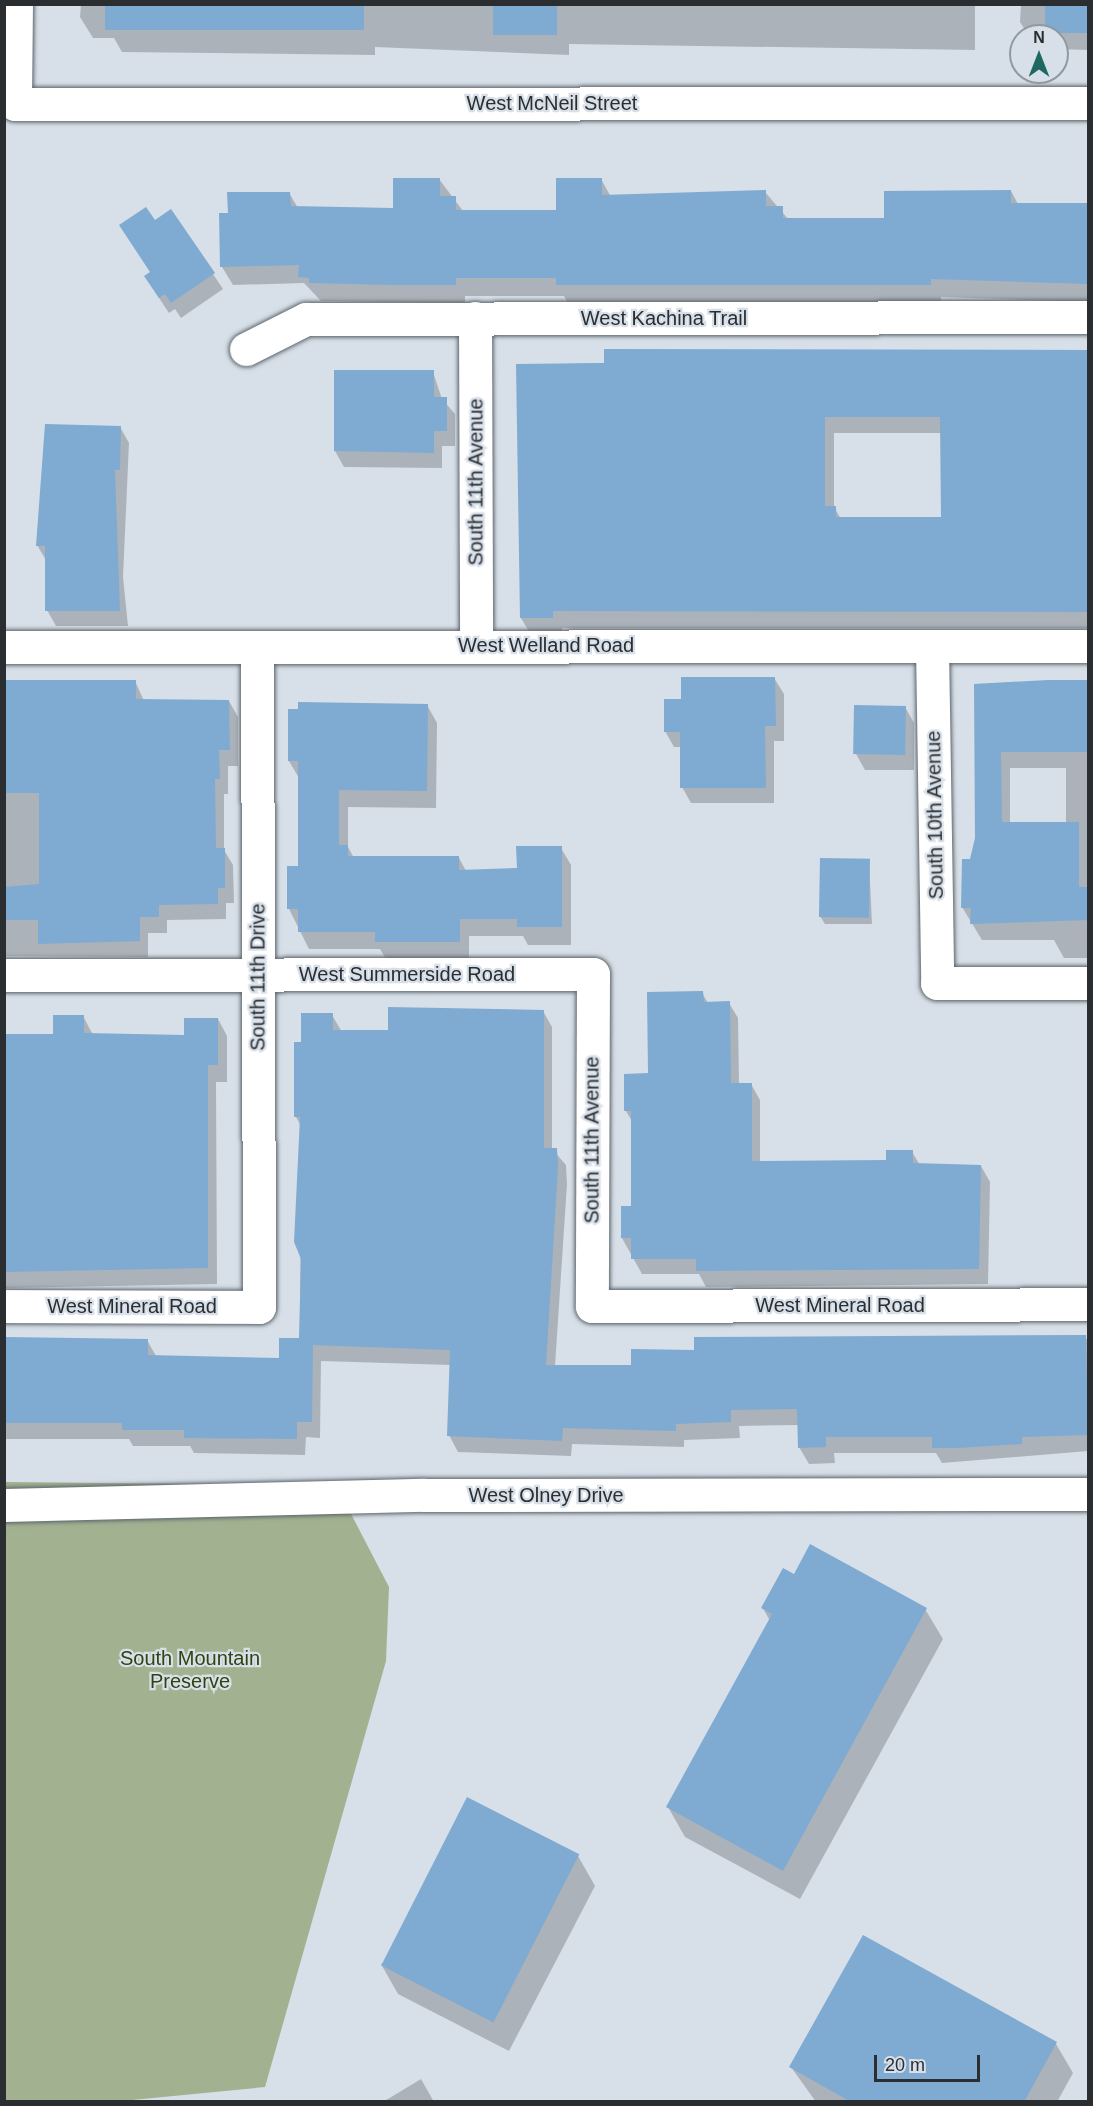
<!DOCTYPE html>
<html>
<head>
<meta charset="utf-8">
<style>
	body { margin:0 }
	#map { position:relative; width:1093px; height:2106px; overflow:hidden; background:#d7dfe8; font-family:Arial,sans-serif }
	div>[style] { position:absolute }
	.green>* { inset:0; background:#a2b291 }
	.shadow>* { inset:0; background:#0003 }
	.building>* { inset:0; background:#7faad1; transform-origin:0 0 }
	.roads { filter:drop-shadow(0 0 2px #5d656c) drop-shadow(0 0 2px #5d656c) }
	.street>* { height:33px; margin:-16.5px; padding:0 16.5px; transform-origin:16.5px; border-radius:16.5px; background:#fff }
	span { translate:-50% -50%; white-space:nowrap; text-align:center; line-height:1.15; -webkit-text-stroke:4.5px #d7dfe8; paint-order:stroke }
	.street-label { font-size:20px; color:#2a2e31 }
	.park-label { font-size:20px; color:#2f440e }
	.frame { position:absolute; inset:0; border:6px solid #2a2e31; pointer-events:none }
	.north { position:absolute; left:1009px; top:24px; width:60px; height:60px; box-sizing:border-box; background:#d7dfe8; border:2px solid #92989f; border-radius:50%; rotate:0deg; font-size:16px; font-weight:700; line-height:24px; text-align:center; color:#2a2e31 }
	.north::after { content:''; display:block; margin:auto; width:21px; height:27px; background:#1e6861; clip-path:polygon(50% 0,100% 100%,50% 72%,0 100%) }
	.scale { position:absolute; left:874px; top:2055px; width:106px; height:27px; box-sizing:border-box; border:3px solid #2a2e31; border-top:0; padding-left:8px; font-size:18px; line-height:21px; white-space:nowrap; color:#2a2e31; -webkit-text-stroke:4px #d7dfe8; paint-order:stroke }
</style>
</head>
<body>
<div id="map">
	<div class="green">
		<div style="clip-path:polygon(5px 1482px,1088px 1493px,1088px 1511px,350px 1512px,389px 1587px,386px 1661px,265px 2087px,122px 2101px,5px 2102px)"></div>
	</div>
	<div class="shadow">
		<div style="clip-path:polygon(81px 4px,975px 4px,975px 50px,569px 44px,569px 55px,375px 47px,375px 55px,122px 52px,114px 38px,93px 38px,80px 17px)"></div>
		<div style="clip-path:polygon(1021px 4px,1088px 4px,1088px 50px,1057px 49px,1057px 36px,1029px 36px,1020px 22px)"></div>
		<div style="clip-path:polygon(439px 179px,463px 211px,558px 211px,601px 179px,611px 197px,765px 192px,789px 220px,886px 220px,886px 192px,1011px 191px,1018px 204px,1088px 206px,1088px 302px,941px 297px,941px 303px,568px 303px,564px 296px,465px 296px,465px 303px,321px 301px,304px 283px,233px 285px,222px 267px,230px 215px,289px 193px,298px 208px,394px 209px)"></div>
		<div style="clip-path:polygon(171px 211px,223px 289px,181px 318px,175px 309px,169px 313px,155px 292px,146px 277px,151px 273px,121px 226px,154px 222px)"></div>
		<div style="clip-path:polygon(evenodd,1088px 353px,1088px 628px,562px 628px,562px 634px,531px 635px,521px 618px,517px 365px,1088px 353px,834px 433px,942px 433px,943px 519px,841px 519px,834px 507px,834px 433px)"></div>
		<div style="clip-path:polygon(433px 372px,442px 399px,455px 414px,455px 446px,442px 446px,442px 468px,344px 467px,335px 451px)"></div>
		<div style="clip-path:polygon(120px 427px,129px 443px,123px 577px,128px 626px,56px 626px,47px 610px,47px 562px,37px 545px)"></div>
		<div style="clip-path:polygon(774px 678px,784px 694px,784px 741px,774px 741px,774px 803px,691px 803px,682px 787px,682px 747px,674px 747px,665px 731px,682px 701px)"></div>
		<div style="clip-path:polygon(4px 680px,135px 681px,144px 701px,229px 701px,238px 717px,238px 766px,228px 766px,228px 794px,224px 794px,224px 850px,233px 865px,234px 903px,226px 903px,226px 919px,167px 920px,167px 933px,148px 933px,148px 957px,4px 956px)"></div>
		<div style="clip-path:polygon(evenodd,1088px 683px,1088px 958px,1064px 958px,1054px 940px,982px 940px,962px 907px,976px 838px,975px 685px,1088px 683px,1010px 768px,1066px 768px,1066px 823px,1010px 823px,1010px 768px)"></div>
		<div style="clip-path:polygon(427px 705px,437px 723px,436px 808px,348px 807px,348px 847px,354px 858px,459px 858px,466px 871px,518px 869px,561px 848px,571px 865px,571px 945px,528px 945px,523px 936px,469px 936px,469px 959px,386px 959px,380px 949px,309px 949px,289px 909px,299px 868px,299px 778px,289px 761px)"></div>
		<div style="clip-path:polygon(856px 706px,905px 707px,914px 723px,914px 770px,865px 770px,856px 754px)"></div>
		<div style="clip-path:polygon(869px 861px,872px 924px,825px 924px,820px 916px)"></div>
		<div style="clip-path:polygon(702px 993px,708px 1003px,729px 1003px,738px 1018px,739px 1084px,751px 1084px,760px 1100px,760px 1163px,888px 1161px,912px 1152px,920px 1165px,981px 1166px,990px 1182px,988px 1284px,706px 1287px,699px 1274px,642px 1274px,622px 1238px,622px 1207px,633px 1207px,633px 1123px,626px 1111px)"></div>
		<div style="clip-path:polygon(543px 1011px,552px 1027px,552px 1149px,566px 1165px,567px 1184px,555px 1366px,633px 1366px,695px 1351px,695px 1338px,1088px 1339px,1088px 1451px,942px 1463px,936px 1453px,834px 1453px,835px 1463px,809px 1464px,799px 1447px,799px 1425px,739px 1426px,740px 1438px,684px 1440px,684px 1447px,572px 1444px,571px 1456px,458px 1452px,449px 1435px,451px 1365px,321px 1361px,320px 1438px,306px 1437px,305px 1455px,194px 1453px,190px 1446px,133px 1446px,129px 1439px,4px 1439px,4px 1340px,147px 1340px,156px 1356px,280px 1360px,300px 1340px,301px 1126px,296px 1117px,302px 1044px,332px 1015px,342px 1032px,389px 1032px)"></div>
		<div style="clip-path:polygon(83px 1016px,93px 1035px,186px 1037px,218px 1019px,227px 1036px,227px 1082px,216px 1082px,217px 1284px,4px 1288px,4px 1035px,54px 1035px)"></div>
		<div style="clip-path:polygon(794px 1576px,925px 1609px,943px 1639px,800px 1899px,685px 1837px,668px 1807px,770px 1621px,763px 1608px)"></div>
		<div style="clip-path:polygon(578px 1856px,595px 1886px,509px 2051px,398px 1994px,381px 1964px)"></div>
		<div style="clip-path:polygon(1056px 2044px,1073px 2073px,1057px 2102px,816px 2102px,791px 2067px)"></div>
		<div style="clip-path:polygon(421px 2079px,434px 2102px,383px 2102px)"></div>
	</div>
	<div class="building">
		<div style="left:105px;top:4px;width:259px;height:26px"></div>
		<div style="left:493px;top:4px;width:64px;height:31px"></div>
		<div style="left:1045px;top:4px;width:44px;height:29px"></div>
		<div style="clip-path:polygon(393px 178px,440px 178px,440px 196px,456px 196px,456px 210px,556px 210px,556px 178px,602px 178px,602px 195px,766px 190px,766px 206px,783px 206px,783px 218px,884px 218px,884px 191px,1011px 190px,1011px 203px,1089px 203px,1089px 284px,931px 279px,931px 285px,556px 285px,556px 278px,456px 278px,456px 285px,394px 285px,309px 283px,309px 278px,298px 277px,299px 265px,220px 267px,219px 213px,228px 213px,227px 192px,290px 192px,291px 206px,393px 208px)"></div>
		<div style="clip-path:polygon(146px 207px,155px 220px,171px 209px,215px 273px,171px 303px,165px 294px,159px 298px,144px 276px,150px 272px,119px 225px)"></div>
		<div style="clip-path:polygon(evenodd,604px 349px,1089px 350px,1089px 612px,553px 611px,553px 618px,520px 618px,516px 364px,604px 363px,604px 349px,825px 417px,940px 417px,941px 517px,836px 517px,836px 506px,825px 506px,825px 417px)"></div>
		<div style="clip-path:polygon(334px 370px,434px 370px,434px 397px,447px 397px,447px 431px,434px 431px,434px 453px,334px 451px)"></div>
		<div style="clip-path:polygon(45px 424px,121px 426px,120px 470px,115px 470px,120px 611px,45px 611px,45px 546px,36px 546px)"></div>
		<div style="clip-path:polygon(681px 677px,775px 677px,776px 726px,765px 726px,766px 788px,680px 788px,680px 732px,664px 732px,664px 699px,681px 699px)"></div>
		<div style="clip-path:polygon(4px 680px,136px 680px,136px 699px,229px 700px,230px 750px,219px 750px,220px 779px,215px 779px,216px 848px,225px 848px,225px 888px,218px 888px,218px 904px,159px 905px,159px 917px,140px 917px,140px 941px,38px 944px,38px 920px,4px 920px,4px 887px,39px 884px,39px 793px,4px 793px)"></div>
		<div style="clip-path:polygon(1048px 680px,1089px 680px,1089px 752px,1001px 752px,1002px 822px,1079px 822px,1079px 887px,1089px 887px,1089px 920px,970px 924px,971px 908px,961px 908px,962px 859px,970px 859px,975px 838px,974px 684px)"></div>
		<div style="clip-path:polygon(298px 702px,428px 704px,427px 791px,339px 790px,339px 845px,348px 845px,348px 856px,459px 856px,459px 870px,517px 868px,516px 846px,562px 846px,562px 927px,517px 927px,517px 919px,460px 919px,460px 942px,375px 942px,375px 932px,298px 932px,298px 909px,287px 909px,287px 866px,298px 866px,298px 761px,288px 761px,288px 709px,298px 709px)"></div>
		<div style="left:854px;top:705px;width:52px;height:49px;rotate:1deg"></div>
		<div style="left:820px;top:858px;width:50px;height:59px;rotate:1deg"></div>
		<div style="clip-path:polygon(703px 991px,704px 1002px,730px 1001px,731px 1083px,752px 1083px,752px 1161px,886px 1160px,886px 1150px,913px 1150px,913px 1163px,981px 1165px,979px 1269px,696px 1271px,696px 1259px,631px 1259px,631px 1238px,621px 1238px,621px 1206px,631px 1206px,631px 1111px,624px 1111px,624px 1074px,648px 1073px,647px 992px)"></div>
		<div style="clip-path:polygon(388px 1007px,544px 1010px,544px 1148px,557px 1148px,558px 1167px,546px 1365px,631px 1365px,631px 1349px,694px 1350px,694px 1337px,1086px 1335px,1088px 1435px,1022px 1437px,1022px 1444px,958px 1448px,932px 1448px,932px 1437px,826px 1437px,826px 1447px,798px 1448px,797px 1409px,731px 1410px,731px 1422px,676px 1424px,676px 1431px,563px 1428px,562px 1441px,447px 1436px,450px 1350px,313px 1345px,312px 1422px,297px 1422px,297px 1439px,184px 1438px,184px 1430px,122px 1430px,122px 1423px,4px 1423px,4px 1337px,148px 1339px,148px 1355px,279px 1358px,279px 1338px,299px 1338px,301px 1259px,294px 1242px,300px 1117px,294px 1117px,294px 1042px,301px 1042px,301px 1013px,333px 1013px,333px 1030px,388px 1030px)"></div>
		<div style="clip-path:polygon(53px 1015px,84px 1015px,84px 1033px,184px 1035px,184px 1018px,218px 1018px,218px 1065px,208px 1065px,208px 1268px,4px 1272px,4px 1034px,53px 1034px)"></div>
		<div style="clip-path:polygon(810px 1544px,927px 1608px,783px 1871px,666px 1807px,772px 1614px,761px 1608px,783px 1568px,794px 1574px)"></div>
		<div style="left:467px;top:1797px;width:126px;height:189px;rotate:27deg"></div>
		<div style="clip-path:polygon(863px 1935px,1057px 2042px,1024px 2102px,851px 2102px,789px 2067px)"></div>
	</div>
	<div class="roads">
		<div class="street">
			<div style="left:16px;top:4px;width:100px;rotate:90.6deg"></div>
			<div style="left:15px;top:104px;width:1073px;rotate:-0.05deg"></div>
			<div style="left:475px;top:318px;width:327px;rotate:89.8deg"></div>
			<div style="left:246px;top:349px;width:67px;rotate:-26.6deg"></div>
			<div style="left:306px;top:319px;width:782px;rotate:-0.15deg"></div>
			<div style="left:932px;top:646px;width:337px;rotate:89.1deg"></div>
			<div style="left:937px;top:983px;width:151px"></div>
			<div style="left:4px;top:647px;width:1084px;rotate:-0.05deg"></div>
			<div style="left:4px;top:975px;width:589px;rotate:-0.1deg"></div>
			<div style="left:593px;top:974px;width:332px;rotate:90.2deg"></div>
			<div style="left:592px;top:1306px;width:496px;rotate:-0.2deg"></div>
			<div style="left:4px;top:1306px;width:255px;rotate:0.2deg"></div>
			<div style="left:259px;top:1307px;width:659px;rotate:-90.17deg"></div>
			<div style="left:4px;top:1505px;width:420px;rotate:-1.4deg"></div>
			<div style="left:424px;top:1495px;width:664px;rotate:-0.09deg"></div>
		</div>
	</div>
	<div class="street-label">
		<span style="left:552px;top:103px">West McNeil Street</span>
		<span style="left:664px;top:318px">West Kachina Trail</span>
		<span style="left:476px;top:482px;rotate:-90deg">South 11th Avenue</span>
		<span style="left:546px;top:645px">West Welland Road</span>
		<span style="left:935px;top:815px;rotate:-91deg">South 10th Avenue</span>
		<span style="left:407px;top:974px">West Summerside Road</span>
		<span style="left:258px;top:977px;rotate:-90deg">South 11th Drive</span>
		<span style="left:592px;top:1140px;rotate:-90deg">South 11th Avenue</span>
		<span style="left:840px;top:1305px">West Mineral Road</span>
		<span style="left:132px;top:1306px">West Mineral Road</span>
		<span style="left:546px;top:1495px">West Olney Drive</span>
	</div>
	<div class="park-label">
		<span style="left:190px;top:1670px">South Mountain<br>Preserve</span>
	</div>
	<div class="frame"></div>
	<div class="north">N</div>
	<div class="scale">20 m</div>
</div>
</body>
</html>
